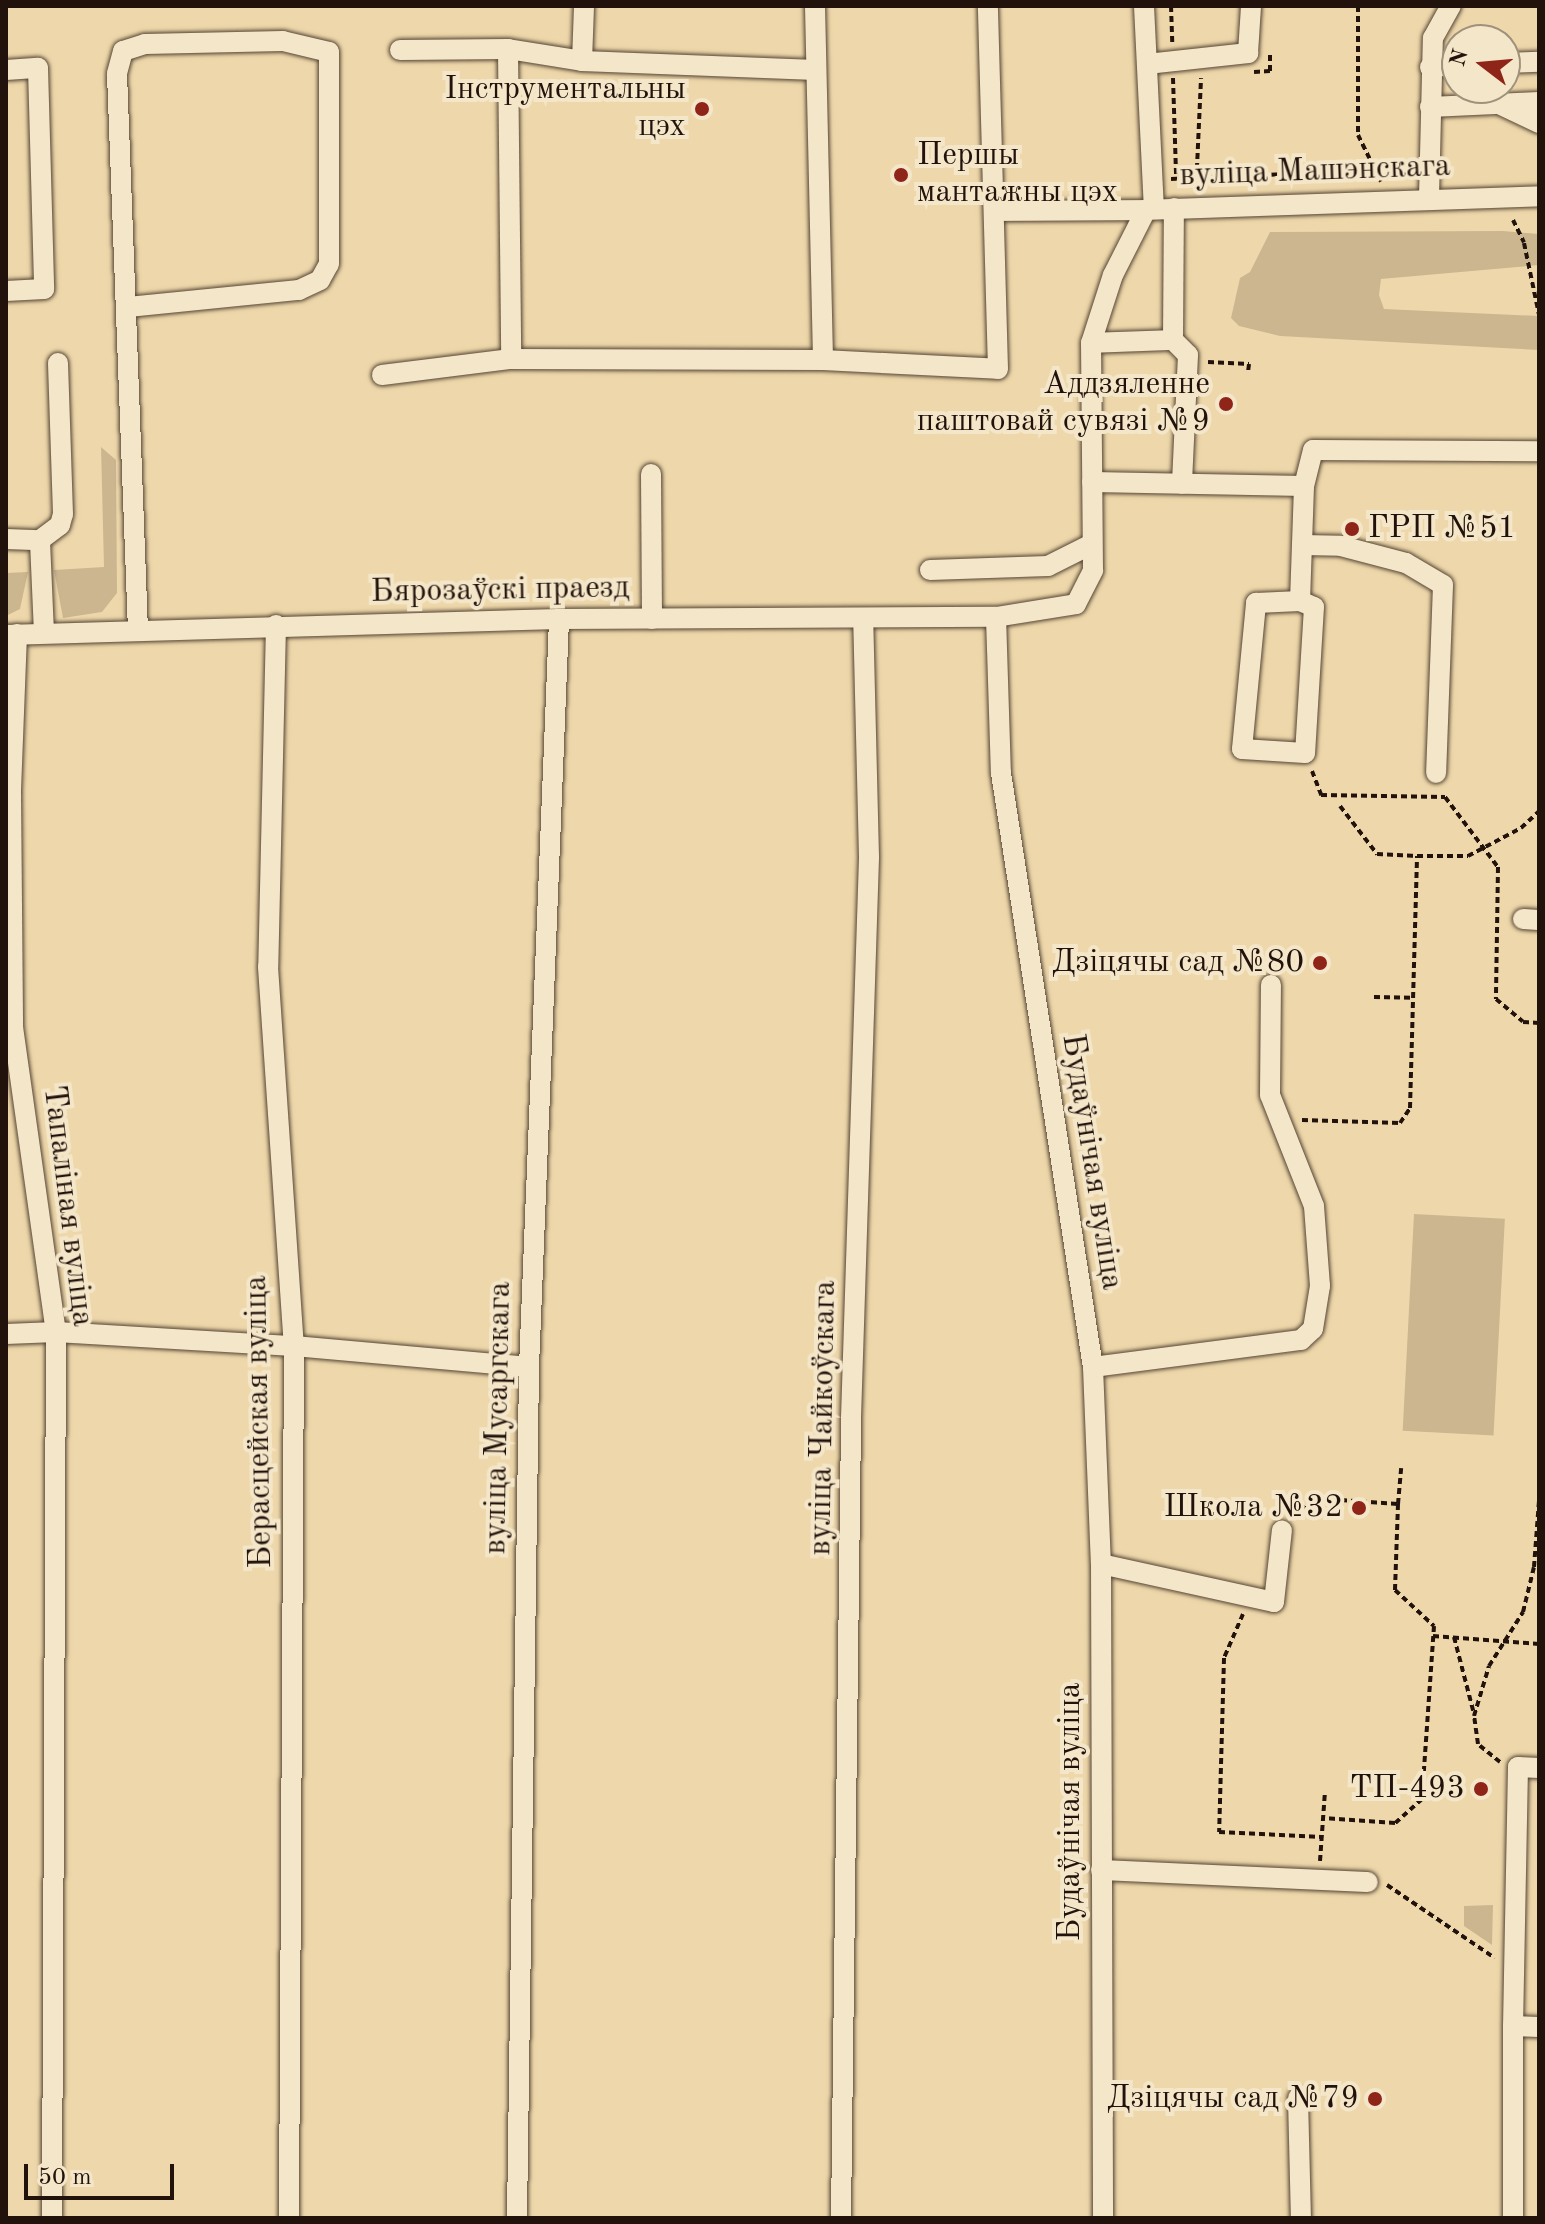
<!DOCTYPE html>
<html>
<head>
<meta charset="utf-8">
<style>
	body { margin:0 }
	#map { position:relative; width:1545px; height:2224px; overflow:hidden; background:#eed8ab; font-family:"Old Standard TT",serif }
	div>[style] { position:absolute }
	.green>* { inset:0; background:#cbb690; transform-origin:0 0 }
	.path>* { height:4px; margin-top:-2px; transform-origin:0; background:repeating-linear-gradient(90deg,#22120c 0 6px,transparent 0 10px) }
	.roads { filter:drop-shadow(0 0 2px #554434) drop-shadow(0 0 2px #554434) }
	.minor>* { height:20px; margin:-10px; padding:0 10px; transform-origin:10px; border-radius:10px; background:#f4e6c8 }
	.dots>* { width:22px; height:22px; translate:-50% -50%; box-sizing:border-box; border:4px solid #f4e6c8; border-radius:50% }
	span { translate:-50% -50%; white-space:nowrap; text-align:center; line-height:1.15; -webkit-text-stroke:8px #f4e6c8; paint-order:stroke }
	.poi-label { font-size:32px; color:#22120c }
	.right { translate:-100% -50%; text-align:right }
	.left { translate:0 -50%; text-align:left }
	.street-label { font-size:32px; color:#22120c }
	.frame { position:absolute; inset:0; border:8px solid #22120c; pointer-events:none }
	.north { position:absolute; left:1441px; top:24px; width:80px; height:80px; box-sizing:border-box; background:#f4e6c8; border:2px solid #a0917d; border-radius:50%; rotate:286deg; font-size:22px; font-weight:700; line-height:32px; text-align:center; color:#22120c }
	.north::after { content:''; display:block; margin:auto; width:28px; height:36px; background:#8f2418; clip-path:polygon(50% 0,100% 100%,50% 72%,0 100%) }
	.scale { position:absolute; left:24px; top:2164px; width:150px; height:36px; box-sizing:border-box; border:4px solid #22120c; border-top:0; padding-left:10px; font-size:24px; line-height:28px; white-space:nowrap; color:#22120c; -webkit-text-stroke:6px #f4e6c8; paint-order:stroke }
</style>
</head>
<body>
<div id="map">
	<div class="green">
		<div style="clip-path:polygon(1503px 231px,1539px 234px,1539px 265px,1381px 279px,1379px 295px,1384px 309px,1539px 316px,1539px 350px,1280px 336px,1239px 326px,1231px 318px,1240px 278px,1250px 272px,1270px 232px)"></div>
		<div style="clip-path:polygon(101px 447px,116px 460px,117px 593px,102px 612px,63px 618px,54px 570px,104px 567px)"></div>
		<div style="clip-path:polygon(28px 572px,20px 609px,6px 616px,6px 573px)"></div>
		<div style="left:1414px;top:1214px;width:91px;height:217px;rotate:3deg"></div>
		<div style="clip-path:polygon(1493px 1905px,1492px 1945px,1464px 1926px,1464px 1906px)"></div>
	</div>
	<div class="path">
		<div style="left:1171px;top:6px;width:36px;rotate:88deg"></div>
		<div style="left:1358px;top:6px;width:129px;rotate:90deg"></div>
		<div style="left:1358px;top:135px;width:52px;rotate:63.9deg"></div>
		<div style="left:1254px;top:72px;width:16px;rotate:-4deg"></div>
		<div style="left:1270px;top:71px;width:19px;rotate:-90deg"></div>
		<div style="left:1173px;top:78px;width:98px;rotate:88.2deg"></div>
		<div style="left:1171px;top:179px;width:205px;rotate:-2.5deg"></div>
		<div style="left:1196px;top:189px;width:111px;rotate:-87.4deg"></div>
		<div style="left:1513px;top:220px;width:25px;rotate:64deg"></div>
		<div style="left:1524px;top:243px;width:74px;rotate:78.2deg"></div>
		<div style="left:1208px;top:362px;width:41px;rotate:2.8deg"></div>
		<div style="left:1249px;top:364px;width:8px;rotate:97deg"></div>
		<div style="left:1312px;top:771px;width:26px;rotate:69deg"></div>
		<div style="left:1321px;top:795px;width:124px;rotate:0.9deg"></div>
		<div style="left:1445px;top:797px;width:88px;rotate:52.9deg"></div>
		<div style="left:1498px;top:867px;width:132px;rotate:90.9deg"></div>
		<div style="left:1496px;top:999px;width:35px;rotate:40deg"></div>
		<div style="left:1523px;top:1022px;width:16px;rotate:4deg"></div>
		<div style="left:1340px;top:806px;width:61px;rotate:52.4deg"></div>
		<div style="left:1377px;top:854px;width:40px;rotate:2.9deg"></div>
		<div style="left:1374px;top:997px;width:39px;rotate:1deg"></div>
		<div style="left:1302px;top:1120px;width:98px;rotate:1.8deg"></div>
		<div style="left:1400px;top:1123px;width:18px;rotate:-56deg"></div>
		<div style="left:1410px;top:1108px;width:252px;rotate:-88.4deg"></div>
		<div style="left:1417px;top:856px;width:51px"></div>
		<div style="left:1468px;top:856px;width:60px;rotate:-27.8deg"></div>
		<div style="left:1521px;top:828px;width:25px;rotate:-43deg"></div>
		<div style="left:1398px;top:1504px;width:36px;rotate:-85deg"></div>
		<div style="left:1294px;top:1517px;width:25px;rotate:-48deg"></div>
		<div style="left:1311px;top:1498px;width:87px;rotate:3.9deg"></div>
		<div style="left:1398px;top:1504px;width:86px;rotate:92deg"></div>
		<div style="left:1395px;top:1590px;width:53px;rotate:42.7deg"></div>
		<div style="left:1434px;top:1626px;width:173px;rotate:94deg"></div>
		<div style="left:1422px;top:1799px;width:36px;rotate:138deg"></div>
		<div style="left:1395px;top:1823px;width:72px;rotate:-176deg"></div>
		<div style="left:1243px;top:1614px;width:48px;rotate:113.4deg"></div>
		<div style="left:1224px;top:1658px;width:174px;rotate:91.6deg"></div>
		<div style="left:1219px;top:1832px;width:103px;rotate:2.8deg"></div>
		<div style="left:1433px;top:1636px;width:106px;rotate:4.3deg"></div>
		<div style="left:1454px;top:1637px;width:80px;rotate:75.4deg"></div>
		<div style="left:1500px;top:1762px;width:28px;rotate:-141deg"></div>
		<div style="left:1478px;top:1744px;width:28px;rotate:-98deg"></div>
		<div style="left:1474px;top:1716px;width:52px;rotate:-73.3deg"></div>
		<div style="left:1489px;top:1666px;width:64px;rotate:-57.8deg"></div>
		<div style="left:1523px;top:1612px;width:46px;rotate:-76.3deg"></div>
		<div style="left:1534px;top:1567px;width:66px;rotate:-85.7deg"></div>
		<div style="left:1320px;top:1861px;width:69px;rotate:-85.9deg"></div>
		<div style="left:1387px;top:1885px;width:130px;rotate:34.1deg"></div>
	</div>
	<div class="roads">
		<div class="minor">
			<div style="left:815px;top:6px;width:354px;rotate:88.7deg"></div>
			<div style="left:1144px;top:6px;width:203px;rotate:87.2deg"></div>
			<div style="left:508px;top:49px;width:310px;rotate:89.4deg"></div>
			<div style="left:400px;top:50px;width:108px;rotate:-0.5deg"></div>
			<div style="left:508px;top:49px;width:75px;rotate:9.2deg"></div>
			<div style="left:582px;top:61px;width:234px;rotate:2.2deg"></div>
			<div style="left:582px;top:61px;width:55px;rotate:-87.9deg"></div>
			<div style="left:1505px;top:63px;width:34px;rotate:-2deg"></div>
			<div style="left:1147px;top:64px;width:102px;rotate:-6.2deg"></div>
			<div style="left:1248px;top:53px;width:47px;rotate:-86.3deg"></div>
			<div style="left:1430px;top:67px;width:27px;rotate:-4deg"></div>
			<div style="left:6px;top:70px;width:32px;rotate:-4deg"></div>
			<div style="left:38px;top:68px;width:221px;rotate:88.4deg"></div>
			<div style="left:44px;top:289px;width:38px;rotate:177deg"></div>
			<div style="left:1501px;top:105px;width:42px;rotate:25.3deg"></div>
			<div style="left:1430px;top:107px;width:109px;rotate:-2.6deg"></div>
			<div style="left:1429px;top:197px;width:159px;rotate:-88.6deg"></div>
			<div style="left:1433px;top:38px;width:37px;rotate:-61deg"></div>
			<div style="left:996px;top:211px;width:150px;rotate:-0.4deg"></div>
			<div style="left:128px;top:307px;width:172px;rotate:-5.7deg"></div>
			<div style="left:299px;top:290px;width:23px;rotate:-25deg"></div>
			<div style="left:320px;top:280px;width:18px;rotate:-61deg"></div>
			<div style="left:329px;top:264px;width:212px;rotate:-90deg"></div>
			<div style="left:329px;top:52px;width:47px;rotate:-166.6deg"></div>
			<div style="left:283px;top:41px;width:138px;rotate:178.8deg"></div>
			<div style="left:145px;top:44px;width:23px;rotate:162deg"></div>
			<div style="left:123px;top:51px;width:24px;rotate:105deg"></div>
			<div style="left:117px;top:74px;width:556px;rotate:87.84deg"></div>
			<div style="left:1173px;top:340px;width:21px;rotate:45deg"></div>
			<div style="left:1188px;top:355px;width:129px;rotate:92.7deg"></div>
			<div style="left:1091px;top:343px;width:82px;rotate:-2.1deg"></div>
			<div style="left:1173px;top:340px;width:132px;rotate:-89.6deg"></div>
			<div style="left:382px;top:375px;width:130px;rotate:-7.1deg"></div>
			<div style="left:511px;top:359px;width:312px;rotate:0.2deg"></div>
			<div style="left:823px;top:360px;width:175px;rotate:2.9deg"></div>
			<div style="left:998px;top:369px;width:363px;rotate:-91.6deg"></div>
			<div style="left:651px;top:474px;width:145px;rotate:89.6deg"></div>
			<div style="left:1092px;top:482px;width:212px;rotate:1.1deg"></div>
			<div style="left:1304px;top:486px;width:37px;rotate:-76deg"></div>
			<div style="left:1313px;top:450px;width:226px;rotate:0.3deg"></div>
			<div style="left:6px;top:539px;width:34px;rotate:2deg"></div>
			<div style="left:1302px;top:545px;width:39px;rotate:1deg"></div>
			<div style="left:1341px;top:546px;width:67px;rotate:14.7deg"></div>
			<div style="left:1406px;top:563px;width:43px;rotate:30.7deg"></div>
			<div style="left:1443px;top:585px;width:188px;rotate:92.1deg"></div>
			<div style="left:930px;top:570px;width:118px;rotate:-1.9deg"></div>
			<div style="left:1048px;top:566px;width:49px;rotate:-26.6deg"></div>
			<div style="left:1300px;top:601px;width:15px;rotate:23deg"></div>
			<div style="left:1314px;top:607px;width:146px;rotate:93.5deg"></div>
			<div style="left:1305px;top:753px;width:63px;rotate:-176.4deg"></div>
			<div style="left:1242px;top:749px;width:147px;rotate:-84.5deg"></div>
			<div style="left:1256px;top:603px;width:44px;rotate:-2.6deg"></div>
			<div style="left:1300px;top:601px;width:115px;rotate:-88deg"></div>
			<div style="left:996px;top:617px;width:156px;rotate:88.2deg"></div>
			<div style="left:1001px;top:773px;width:601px;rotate:81.2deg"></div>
			<div style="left:1093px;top:1367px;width:197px;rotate:87.7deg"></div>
			<div style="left:1101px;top:1564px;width:654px;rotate:89.82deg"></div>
			<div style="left:276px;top:625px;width:342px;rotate:91.3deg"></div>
			<div style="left:268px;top:967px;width:380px;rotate:86.1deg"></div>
			<div style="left:294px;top:1346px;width:872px;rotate:90.33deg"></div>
			<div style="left:44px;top:633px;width:93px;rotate:-92.5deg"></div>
			<div style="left:40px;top:540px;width:25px;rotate:-37deg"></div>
			<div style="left:60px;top:525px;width:11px;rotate:-75deg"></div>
			<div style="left:63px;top:514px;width:151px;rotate:-91.9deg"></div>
			<div style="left:17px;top:634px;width:157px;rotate:92.2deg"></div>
			<div style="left:11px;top:791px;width:236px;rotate:89.5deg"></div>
			<div style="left:13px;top:1027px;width:308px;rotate:82deg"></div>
			<div style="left:56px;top:1332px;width:886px;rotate:90.26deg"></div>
			<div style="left:6px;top:635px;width:553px;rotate:-1.66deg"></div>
			<div style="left:559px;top:619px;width:437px;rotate:-0.3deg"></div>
			<div style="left:996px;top:617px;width:81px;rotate:-9.2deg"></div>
			<div style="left:1076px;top:604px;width:38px;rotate:-63deg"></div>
			<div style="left:1093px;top:570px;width:227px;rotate:-90.5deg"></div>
			<div style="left:1091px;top:343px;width:71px;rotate:-72.1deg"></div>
			<div style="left:1113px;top:275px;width:73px;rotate:-63.1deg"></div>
			<div style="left:1146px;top:210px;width:393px;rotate:-2deg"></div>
			<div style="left:1523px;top:919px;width:16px;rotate:4deg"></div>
			<div style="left:6px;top:1334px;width:50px;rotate:-2.3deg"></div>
			<div style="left:56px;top:1332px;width:238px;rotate:3.4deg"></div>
			<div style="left:294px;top:1346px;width:236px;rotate:5.1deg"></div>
			<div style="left:1093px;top:1367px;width:210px;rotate:-7.4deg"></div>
			<div style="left:1301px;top:1340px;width:16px;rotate:-43deg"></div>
			<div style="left:1313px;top:1329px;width:44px;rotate:-80.8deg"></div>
			<div style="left:1320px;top:1286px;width:80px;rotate:-94.3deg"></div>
			<div style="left:1314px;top:1206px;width:119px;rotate:-111.6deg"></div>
			<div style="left:1270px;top:1095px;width:110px;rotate:-89.5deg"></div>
			<div style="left:1101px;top:1564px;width:177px;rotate:12.4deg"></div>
			<div style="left:1274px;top:1602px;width:72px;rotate:-83.7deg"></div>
			<div style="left:1539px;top:1768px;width:21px;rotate:-177deg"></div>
			<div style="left:1518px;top:1767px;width:259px;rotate:91.1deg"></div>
			<div style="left:1513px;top:2026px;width:26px;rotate:2deg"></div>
			<div style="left:1101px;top:1870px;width:267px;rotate:2.6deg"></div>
			<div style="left:1513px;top:2026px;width:192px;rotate:90deg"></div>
			<div style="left:1298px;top:2098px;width:120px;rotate:88.6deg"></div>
			<div style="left:517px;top:2218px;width:851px;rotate:-89.19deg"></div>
			<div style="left:529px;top:1367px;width:749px;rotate:-87.7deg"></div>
			<div style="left:841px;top:2218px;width:800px;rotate:-89.28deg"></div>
			<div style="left:851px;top:1418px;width:561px;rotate:-88.16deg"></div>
			<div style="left:869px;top:857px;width:239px;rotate:-91.4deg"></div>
		</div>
	</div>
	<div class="dots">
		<div style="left:702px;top:109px;background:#8f2418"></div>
		<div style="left:901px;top:175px;background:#8f2418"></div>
		<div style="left:1226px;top:404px;background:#8f2418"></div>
		<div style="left:1352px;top:529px;background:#8f2418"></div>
		<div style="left:1320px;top:963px;background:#8f2418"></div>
		<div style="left:1359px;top:1508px;background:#8f2418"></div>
		<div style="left:1481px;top:1789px;background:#8f2418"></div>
		<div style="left:1375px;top:2099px;background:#8f2418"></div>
	</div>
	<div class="poi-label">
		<span class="right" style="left:686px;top:109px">Інструментальны<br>цэх</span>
		<span class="left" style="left:917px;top:175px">Першы<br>мантажны цэх</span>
		<span class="right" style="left:1210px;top:404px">Аддзяленне<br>паштовай сувязі №9</span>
		<span class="left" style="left:1368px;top:529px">ГРП №51</span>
		<span class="right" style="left:1304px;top:963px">Дзіцячы сад №80</span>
		<span class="right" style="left:1343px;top:1508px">Школа №32</span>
		<span class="right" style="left:1465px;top:1789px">ТП-493</span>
		<span class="right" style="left:1359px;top:2099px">Дзіцячы сад №79</span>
	</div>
	<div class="street-label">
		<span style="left:1315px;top:172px;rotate:-2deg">вуліца Машэнскага</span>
		<span style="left:500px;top:591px;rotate:-1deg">Бярозаўскі праезд</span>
		<span style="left:1091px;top:1162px;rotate:81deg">Будаўнічая вуліца</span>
		<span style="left:67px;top:1206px;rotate:83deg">Тапаліная вуліца</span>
		<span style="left:499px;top:1418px;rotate:-89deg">вуліца Мусаргскага</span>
		<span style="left:824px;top:1418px;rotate:-89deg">вуліца Чайкоўскага</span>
		<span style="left:260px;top:1422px;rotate:-91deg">Берасцейская вуліца</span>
		<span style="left:1071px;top:1812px;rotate:-90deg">Будаўнічая вуліца</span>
	</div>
	<div class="frame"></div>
	<div class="north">N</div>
	<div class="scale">50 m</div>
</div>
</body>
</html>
